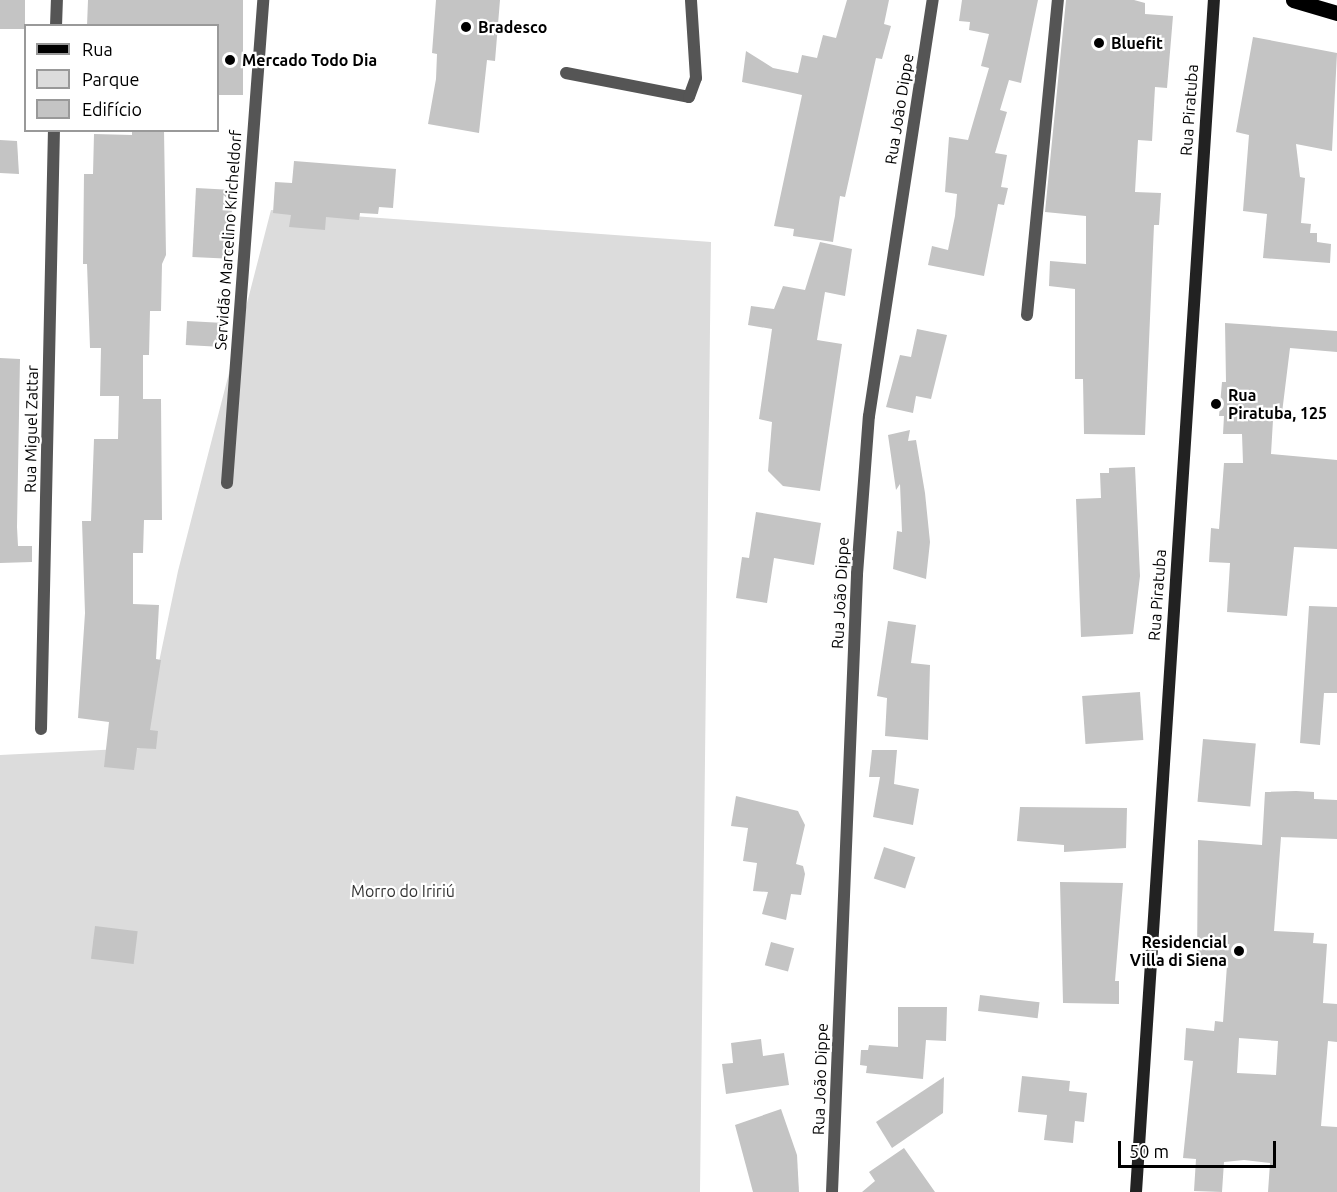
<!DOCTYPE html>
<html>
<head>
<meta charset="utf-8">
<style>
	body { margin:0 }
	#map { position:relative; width:1337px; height:1192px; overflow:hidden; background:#fff; font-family:Ubuntu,sans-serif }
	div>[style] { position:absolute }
	.green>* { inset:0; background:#dcdcdc }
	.building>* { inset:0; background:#c4c4c4; transform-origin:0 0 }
	.lane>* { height:12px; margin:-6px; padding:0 6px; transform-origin:6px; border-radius:6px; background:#555 }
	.street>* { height:12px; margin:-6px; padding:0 6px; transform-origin:6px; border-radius:6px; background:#555 }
	.secondary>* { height:12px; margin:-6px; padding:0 6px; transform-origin:6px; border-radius:6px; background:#222 }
	.primary>* { height:15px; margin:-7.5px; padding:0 7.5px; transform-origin:7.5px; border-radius:7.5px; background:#000 }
	.dots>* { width:16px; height:16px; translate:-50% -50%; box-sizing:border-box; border:3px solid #fff; border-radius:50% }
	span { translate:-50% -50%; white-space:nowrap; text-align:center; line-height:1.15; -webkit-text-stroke:4.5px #fff; paint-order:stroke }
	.poi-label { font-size:16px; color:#000; font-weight:700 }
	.left { translate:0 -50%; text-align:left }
	.right { translate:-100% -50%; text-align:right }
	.street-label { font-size:16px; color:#000 }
	.park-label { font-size:16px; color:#333 }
	.legend { position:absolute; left:24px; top:24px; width:195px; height:108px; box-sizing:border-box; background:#fff; border:2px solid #999; margin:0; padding:8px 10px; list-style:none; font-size:18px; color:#000 }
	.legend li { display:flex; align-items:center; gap:12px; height:30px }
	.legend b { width:30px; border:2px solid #999 }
	.scale { position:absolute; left:1118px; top:1141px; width:158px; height:27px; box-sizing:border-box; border:3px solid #000; border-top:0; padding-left:8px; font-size:18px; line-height:21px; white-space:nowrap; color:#000; -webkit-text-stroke:4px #fff; paint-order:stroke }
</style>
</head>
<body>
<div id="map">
	<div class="green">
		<div style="clip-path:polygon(271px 210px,711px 242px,700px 1192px,0 1192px,0 755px,141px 748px,178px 571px)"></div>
	</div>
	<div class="building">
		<div style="left:0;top:0;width:25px;height:29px"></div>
		<div style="clip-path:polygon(88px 0,243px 0,243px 95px,218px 95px,218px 26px,87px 26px)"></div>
		<div style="clip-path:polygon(436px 0,500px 0,495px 61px,487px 60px,479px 133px,428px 124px,436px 79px,437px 54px,432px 53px)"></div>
		<div style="clip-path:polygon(847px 0,889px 0,884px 24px,891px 26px,882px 59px,876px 58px,845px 197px,840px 196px,833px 242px,793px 236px,794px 229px,774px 226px,802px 95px,742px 82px,746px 51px,773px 68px,798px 73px,802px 55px,817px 58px,823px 35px,836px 38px)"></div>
		<div style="clip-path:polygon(962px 0,1038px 0,1021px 83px,1009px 80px,1000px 110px,1007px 112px,995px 153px,1007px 155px,1001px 187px,1008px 188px,1004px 205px,998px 204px,984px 276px,928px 265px,932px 246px,948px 250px,955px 216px,957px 194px,945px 192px,949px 137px,968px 140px,989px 68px,981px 66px,989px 34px,969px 30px,970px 22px,959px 21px)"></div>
		<div style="clip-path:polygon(1066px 0,1134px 0,1145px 3px,1145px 14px,1173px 16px,1167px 88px,1155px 87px,1152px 141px,1138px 140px,1135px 192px,1161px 193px,1159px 225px,1154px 225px,1145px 435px,1084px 434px,1083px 379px,1075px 379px,1075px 289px,1049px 286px,1050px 261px,1086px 264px,1086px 216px,1045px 212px)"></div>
		<div style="clip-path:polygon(1253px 37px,1337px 53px,1332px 151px,1296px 144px,1300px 177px,1305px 178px,1301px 223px,1311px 224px,1310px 233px,1317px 233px,1317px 242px,1331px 244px,1330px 263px,1263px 258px,1267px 214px,1243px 211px,1249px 135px,1236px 132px)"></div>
		<div style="clip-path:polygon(132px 130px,164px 130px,166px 255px,162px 264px,161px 311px,150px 311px,149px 355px,143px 355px,143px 399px,161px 399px,162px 520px,144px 520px,143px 553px,133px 553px,133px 604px,159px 605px,156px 659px,161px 660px,150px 730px,158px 731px,156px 749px,137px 748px,134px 770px,104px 767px,109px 722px,78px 718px,85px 613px,82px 521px,91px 521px,94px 439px,118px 439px,119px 396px,100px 396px,101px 348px,90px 348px,87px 264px,83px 264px,84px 174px,93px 174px,94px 134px,132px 135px)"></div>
		<div style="clip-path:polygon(0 140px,17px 141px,19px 174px,0 173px)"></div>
		<div style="clip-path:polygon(294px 161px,396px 169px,393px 208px,379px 207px,378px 214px,360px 213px,359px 220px,326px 217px,325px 230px,289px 227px,291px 215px,273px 213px,275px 182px,292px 183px)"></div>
		<div style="left:196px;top:188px;width:37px;height:69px;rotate:3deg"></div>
		<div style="clip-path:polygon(820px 242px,852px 249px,845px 296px,825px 292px,817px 340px,842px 344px,820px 491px,783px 486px,768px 471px,772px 422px,759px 419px,772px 329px,748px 325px,751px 306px,774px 309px,783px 286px,805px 290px)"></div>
		<div style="left:187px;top:321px;width:37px;height:24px;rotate:3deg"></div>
		<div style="clip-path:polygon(1225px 323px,1337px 331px,1337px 352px,1290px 348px,1281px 421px,1273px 420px,1271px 454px,1337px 460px,1337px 549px,1294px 547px,1287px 616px,1227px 612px,1230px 563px,1209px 562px,1211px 528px,1219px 529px,1224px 463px,1243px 463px,1242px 434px,1223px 434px,1224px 416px,1219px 416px,1222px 382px,1226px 382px)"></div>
		<div style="clip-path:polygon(917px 329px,947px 335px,931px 399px,916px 396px,913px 413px,886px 407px,900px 355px,911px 357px)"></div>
		<div style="clip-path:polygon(0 358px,20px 359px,17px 527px,18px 546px,32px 546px,32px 562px,0 563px)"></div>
		<div style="clip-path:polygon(910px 430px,908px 441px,916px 440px,925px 493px,930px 542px,926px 579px,893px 569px,897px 531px,902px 532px,900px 484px,896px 490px,888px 435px)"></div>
		<div style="clip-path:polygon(1135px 467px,1140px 576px,1133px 634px,1081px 637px,1076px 499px,1101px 498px,1100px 473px,1109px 473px,1109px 468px)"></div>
		<div style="clip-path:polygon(756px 512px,821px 523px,814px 565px,774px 558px,767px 603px,736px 598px,742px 557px,749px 558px)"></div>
		<div style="clip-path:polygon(1309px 606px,1337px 607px,1337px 693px,1324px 693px,1320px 745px,1300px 743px)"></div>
		<div style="clip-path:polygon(888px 621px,916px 625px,911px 663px,930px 665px,928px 740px,885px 736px,887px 698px,877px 696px)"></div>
		<div style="left:1140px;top:692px;width:48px;height:58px;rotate:86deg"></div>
		<div style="left:1203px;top:739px;width:53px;height:63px;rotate:5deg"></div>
		<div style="clip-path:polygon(872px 750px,897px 750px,894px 784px,919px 789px,913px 825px,873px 817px,880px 777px,869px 777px)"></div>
		<div style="clip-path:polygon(evenodd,1296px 791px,1314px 792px,1314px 799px,1337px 800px,1337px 839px,1281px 837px,1274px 931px,1314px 933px,1313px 943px,1327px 944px,1323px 1003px,1337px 1004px,1337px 1042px,1328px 1041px,1321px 1126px,1337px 1127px,1337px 1192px,1268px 1192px,1270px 1163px,1244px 1160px,1224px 1162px,1222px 1192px,1194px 1191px,1196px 1159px,1183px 1158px,1193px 1061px,1184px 1060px,1186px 1028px,1214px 1031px,1215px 1021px,1223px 1022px,1227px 965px,1197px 963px,1198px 840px,1262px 845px,1265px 792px,1296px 791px,1239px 1038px,1278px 1041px,1276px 1075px,1237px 1073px,1239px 1038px)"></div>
		<div style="clip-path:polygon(736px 796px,798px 811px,805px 825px,796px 864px,803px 866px,805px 874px,801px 895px,791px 894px,786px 920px,762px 914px,768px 892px,753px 891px,757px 863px,743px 861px,748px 828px,731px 826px)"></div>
		<div style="clip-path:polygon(1020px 807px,1127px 808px,1126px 848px,1064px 852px,1064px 845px,1017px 841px)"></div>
		<div style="left:884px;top:847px;width:33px;height:33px;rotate:18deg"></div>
		<div style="clip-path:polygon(1060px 882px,1123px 883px,1115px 981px,1119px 981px,1119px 1004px,1063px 1003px)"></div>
		<div style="left:95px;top:926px;width:43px;height:33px;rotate:7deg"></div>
		<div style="left:771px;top:942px;width:24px;height:24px;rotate:15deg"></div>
		<div style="left:980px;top:995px;width:60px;height:16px;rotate:7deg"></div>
		<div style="clip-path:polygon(898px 1007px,947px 1007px,946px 1041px,926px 1040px,923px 1079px,866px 1073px,867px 1066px,860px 1065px,861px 1050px,868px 1050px,869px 1045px,898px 1047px)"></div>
		<div style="clip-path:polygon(761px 1039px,763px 1056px,784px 1053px,789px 1085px,726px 1094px,722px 1064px,733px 1063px,731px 1043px)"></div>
		<div style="clip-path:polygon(1022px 1076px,1070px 1081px,1069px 1091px,1087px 1093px,1084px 1122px,1075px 1121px,1073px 1143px,1044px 1140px,1047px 1115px,1018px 1112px)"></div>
		<div style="clip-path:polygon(944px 1077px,943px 1113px,892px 1148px,876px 1122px)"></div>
		<div style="clip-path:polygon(781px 1109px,797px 1155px,799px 1192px,753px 1192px,735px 1125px)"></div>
		<div style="clip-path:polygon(904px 1148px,935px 1192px,862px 1192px,875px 1181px,869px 1172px)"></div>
	</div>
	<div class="lane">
		<div style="left:566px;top:73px;width:125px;rotate:11deg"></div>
		<div style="left:689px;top:97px;width:20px;rotate:-70deg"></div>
		<div style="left:696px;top:78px;width:78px;rotate:-93.7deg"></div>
		<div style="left:1027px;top:315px;width:317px;rotate:-84.4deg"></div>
	</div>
	<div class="street">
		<div style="left:56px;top:26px;width:26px;rotate:-88deg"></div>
		<div style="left:227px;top:483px;width:484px;rotate:-85.7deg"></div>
		<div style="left:41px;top:729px;width:599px;rotate:-88.76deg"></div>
		<div style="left:832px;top:1192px;width:619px;rotate:-87.68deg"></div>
		<div style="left:857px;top:574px;width:158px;rotate:-85.7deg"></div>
		<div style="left:869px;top:416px;width:421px;rotate:-81.3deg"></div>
	</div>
	<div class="secondary">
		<div style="left:1136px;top:1192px;width:1195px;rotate:-86.26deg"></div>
	</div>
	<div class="primary">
		<div style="left:1293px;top:0;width:46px;rotate:16.5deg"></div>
	</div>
	<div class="dots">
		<div style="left:466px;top:27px;background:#000"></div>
		<div style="left:1099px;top:43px;background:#000"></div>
		<div style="left:230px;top:60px;background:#000"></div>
		<div style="left:1216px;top:404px;background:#000"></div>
		<div style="left:1239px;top:951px;background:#000"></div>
	</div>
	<div class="poi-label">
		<span class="left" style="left:478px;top:27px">Bradesco</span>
		<span class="left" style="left:1111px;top:43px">Bluefit</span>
		<span class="left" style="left:242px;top:60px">Mercado Todo Dia</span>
		<span class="left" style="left:1228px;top:404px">Rua<br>Piratuba, 125</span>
		<span class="right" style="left:1227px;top:951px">Residencial<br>Villa di Siena</span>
	</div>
	<div class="street-label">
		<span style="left:899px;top:109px;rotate:-81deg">Rua João Dippe</span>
		<span style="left:1189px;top:110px;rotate:-86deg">Rua Piratuba</span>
		<span style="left:228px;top:240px;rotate:-86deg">Servidão Marcelino Kricheldorf</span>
		<span style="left:31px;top:429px;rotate:-89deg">Rua Miguel Zattar</span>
		<span style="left:840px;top:593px;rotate:-87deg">Rua João Dippe</span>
		<span style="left:1157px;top:595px;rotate:-86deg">Rua Piratuba</span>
		<span style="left:820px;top:1079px;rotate:-88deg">Rua João Dippe</span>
	</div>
	<div class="park-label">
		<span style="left:403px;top:891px">Morro do Iririú</span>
	</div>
	<ul class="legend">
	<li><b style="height:8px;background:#000"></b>Rua</li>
	<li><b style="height:16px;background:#dcdcdc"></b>Parque</li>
	<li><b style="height:16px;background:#c4c4c4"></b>Edifício</li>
	</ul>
	<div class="scale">50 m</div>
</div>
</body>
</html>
